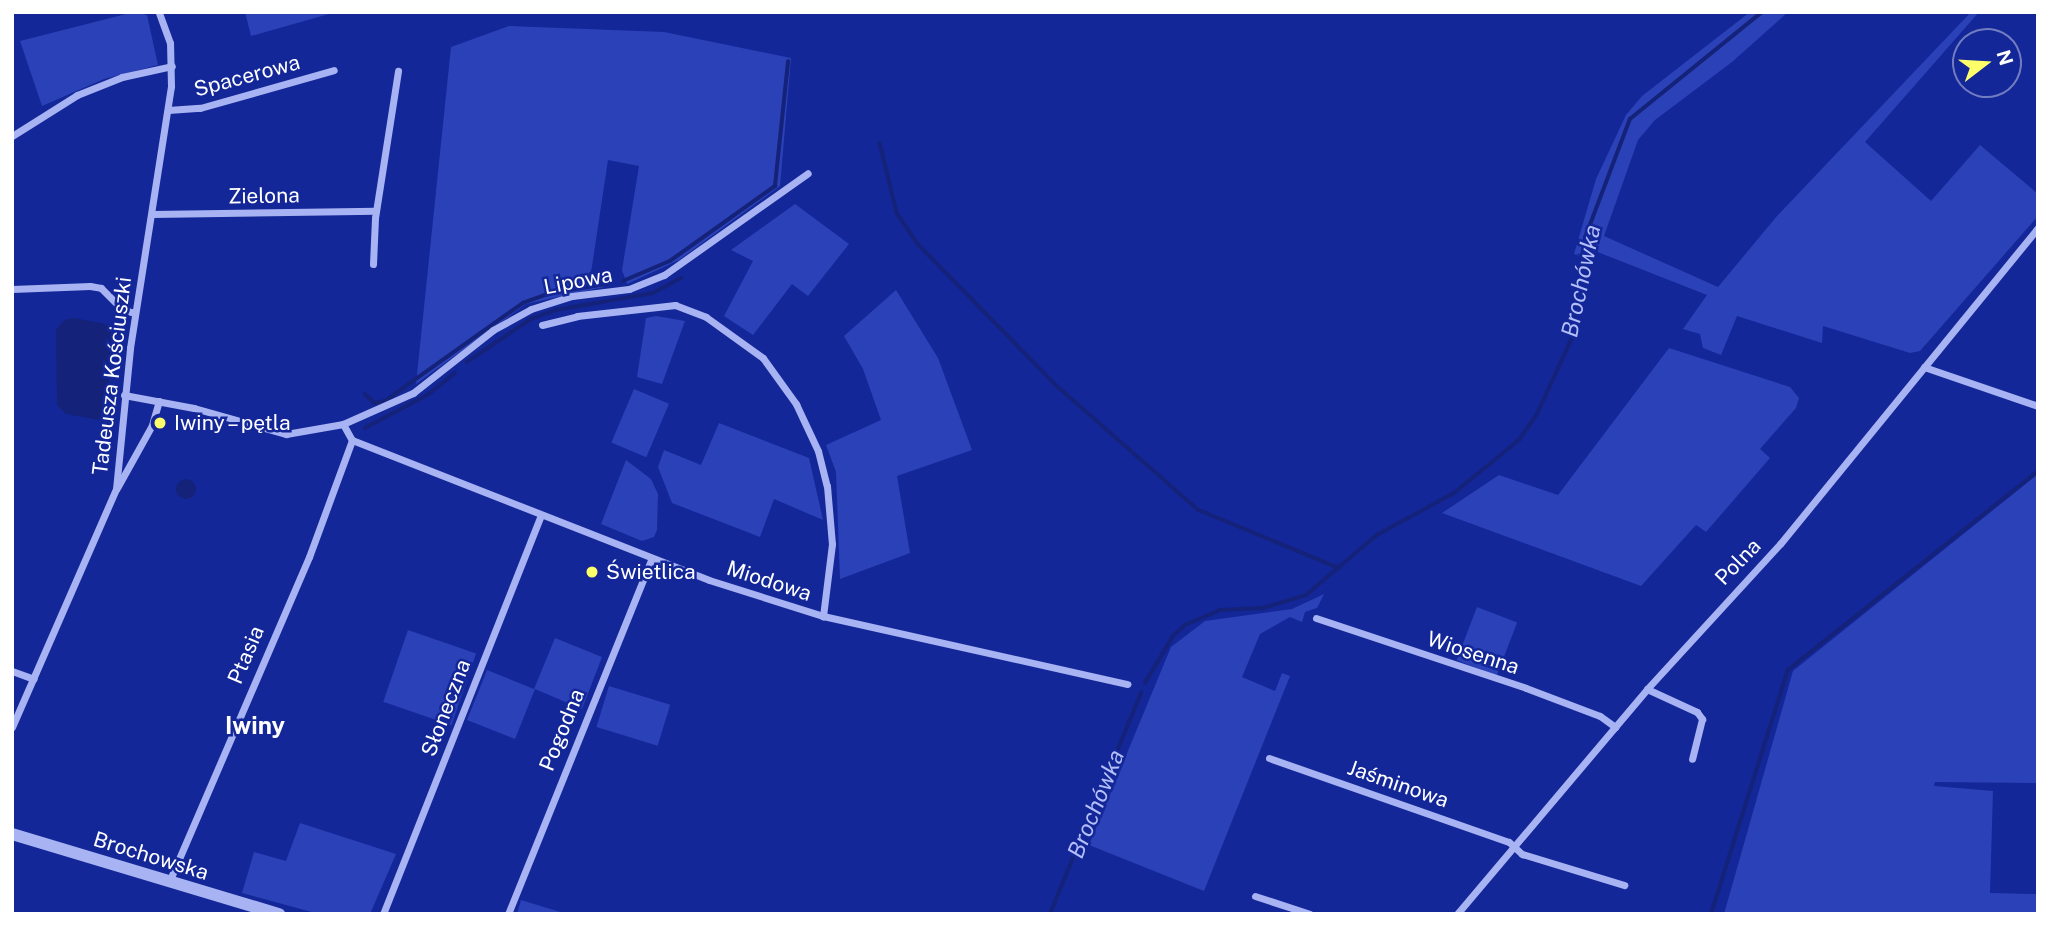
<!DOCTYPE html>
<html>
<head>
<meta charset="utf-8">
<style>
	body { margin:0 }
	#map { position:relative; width:2050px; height:926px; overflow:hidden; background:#142798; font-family:"Public Sans",sans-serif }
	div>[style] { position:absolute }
	.green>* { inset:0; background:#2b41b8; transform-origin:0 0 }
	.water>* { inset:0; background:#14227a }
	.round { border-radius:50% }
	.stream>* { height:3.5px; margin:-1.75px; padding:0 1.75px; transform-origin:1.75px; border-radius:1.75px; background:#14227a }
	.minor>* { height:7px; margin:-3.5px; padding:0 3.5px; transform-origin:3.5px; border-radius:3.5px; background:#a7b3f2 }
	.tertiary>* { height:12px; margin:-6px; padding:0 6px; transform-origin:6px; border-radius:6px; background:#a7b3f2 }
	.dots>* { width:19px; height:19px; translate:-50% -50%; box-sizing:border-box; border:4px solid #142798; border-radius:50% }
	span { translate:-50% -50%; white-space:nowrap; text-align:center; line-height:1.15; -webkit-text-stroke:5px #142798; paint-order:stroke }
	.street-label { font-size:21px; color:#fff }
	.poi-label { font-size:21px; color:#fff }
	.left { translate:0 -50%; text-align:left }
	.water-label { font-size:23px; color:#b4bff9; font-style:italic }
	.quarter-label { font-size:24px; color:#fff; font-weight:700 }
	.frame { position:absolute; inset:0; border:14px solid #fff; pointer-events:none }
	.north { position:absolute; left:1952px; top:28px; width:70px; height:70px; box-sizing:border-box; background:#142798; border:2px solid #727dc1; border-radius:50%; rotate:73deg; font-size:19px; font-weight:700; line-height:28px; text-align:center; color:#fff }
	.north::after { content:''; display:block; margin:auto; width:24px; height:32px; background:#feff69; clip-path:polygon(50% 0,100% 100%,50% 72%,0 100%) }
</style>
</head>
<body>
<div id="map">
	<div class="green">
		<div style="clip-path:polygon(134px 12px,147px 15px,158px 65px,104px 79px,42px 106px,20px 41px)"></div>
		<div style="clip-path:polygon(245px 12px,336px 12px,251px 36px)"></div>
		<div style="clip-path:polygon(1750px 12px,1788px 12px,1732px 62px,1655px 120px,1638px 140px,1604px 236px,1718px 287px,1777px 216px,1971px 12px,1979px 12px,1865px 142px,1931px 201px,1980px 145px,2038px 194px,2038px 216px,1920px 351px,1910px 353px,1823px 326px,1822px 343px,1737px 316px,1721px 355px,1703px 348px,1700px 334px,1683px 329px,1707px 295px,1595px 251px,1588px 259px,1574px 254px,1596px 179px,1626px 115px,1642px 96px)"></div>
		<div style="clip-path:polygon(509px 26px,664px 32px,791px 58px,780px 186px,679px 260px,627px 284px,622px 270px,639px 166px,608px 160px,591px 273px,606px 272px,604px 287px,526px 304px,416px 384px,451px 47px)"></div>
		<div style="clip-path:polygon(795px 204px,849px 244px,808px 296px,792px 284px,753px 335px,724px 316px,753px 261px,731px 250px)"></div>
		<div style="clip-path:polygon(896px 290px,938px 358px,972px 450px,897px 476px,910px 553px,840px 579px,836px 472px,826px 445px,881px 420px,863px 369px,844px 336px)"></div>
		<div style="clip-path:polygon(656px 316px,685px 321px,662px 384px,637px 377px,646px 318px)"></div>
		<div style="clip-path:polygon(1669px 348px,1790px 387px,1799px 398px,1796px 408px,1760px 449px,1770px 458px,1706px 532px,1696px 525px,1641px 586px,1442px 513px,1499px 475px,1558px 495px)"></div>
		<div style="left:634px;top:389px;width:38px;height:58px;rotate:23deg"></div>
		<div style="clip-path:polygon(719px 423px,809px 458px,823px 520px,774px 499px,760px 537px,672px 503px,658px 467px,664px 450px,701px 465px)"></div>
		<div style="clip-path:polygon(626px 460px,651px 479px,658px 494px,657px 530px,654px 537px,642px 541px,601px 524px)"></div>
		<div style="clip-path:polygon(2038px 474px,2038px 783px,1935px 782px,1934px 786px,1993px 791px,1990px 893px,2038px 894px,2038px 914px,1724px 914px,1793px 671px)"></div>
		<div style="clip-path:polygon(1324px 594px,1317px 608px,1305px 612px,1302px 622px,1290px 617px,1260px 634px,1242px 677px,1275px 691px,1282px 673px,1290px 676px,1204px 891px,1089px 845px,1171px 647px,1205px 621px,1292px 609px)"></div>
		<div style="left:1477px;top:607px;width:43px;height:57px;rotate:21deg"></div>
		<div style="left:408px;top:630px;width:72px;height:76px;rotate:19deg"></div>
		<div style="clip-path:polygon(555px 638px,602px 657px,582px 709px,535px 689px,515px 739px,467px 720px,487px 670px,534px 689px)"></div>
		<div style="left:609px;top:686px;width:64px;height:43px;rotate:17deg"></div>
		<div style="clip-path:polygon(300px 823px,396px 854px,370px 914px,319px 914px,242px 893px,254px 852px,286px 861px)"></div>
		<div style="clip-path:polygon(521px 900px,567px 914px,517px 914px)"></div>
	</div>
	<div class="water">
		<div style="clip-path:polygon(74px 318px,106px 324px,114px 338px,107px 395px,99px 420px,66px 414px,57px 405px,56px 330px,64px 320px)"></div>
		<div class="round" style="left:176px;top:479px;width:20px;height:20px"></div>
	</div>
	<div class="stream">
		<div style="left:880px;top:143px;width:72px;rotate:76.3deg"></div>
		<div style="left:897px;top:213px;width:37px;rotate:56deg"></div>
		<div style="left:918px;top:244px;width:197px;rotate:45.6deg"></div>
		<div style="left:1056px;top:385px;width:190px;rotate:41.2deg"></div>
		<div style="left:1199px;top:510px;width:152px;rotate:22.5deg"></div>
		<div style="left:623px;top:281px;width:51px;rotate:-23.1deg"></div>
		<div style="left:670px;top:261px;width:129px;rotate:-35.5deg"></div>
		<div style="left:775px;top:186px;width:125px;rotate:-84deg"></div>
		<div style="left:467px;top:362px;width:77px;rotate:-33.9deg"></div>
		<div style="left:531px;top:319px;width:27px;rotate:-20deg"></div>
		<div style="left:556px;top:310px;width:98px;rotate:-9.9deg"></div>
		<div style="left:653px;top:293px;width:32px;rotate:-28deg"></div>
		<div style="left:365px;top:394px;width:13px;rotate:42deg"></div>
		<div style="left:375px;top:403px;width:10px;rotate:-11deg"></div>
		<div style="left:385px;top:401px;width:169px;rotate:-35.4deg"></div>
		<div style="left:523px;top:303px;width:30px;rotate:-20deg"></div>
		<div style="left:551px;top:293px;width:56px;rotate:-9.3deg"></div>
		<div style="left:365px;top:428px;width:72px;rotate:-28deg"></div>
		<div style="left:429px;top:394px;width:33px;rotate:-39deg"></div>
		<div style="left:1145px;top:683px;width:55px;rotate:-59.2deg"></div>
		<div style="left:1173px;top:636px;width:16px;rotate:-43deg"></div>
		<div style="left:1185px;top:625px;width:38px;rotate:-23deg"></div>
		<div style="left:1220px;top:610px;width:43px;rotate:-2.7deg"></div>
		<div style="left:1263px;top:608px;width:45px;rotate:-16.8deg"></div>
		<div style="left:1306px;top:595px;width:93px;rotate:-40.2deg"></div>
		<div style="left:1377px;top:535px;width:88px;rotate:-28.6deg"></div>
		<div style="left:1454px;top:493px;width:84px;rotate:-39.2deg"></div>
		<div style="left:1519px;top:440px;width:32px;rotate:-55deg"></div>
		<div style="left:1537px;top:414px;width:81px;rotate:-65.3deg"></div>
		<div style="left:1571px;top:340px;width:103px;rotate:-82.2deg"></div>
		<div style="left:1585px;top:238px;width:127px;rotate:-69.3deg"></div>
		<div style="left:1630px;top:119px;width:170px;rotate:-39deg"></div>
		<div style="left:1050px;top:914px;width:239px;rotate:-67.6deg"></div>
		<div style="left:1711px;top:914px;width:256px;rotate:-72.5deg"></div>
		<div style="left:1788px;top:670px;width:320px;rotate:-38.5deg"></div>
	</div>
	<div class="minor">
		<div style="left:168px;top:110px;width:32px;rotate:-4deg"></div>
		<div style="left:200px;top:108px;width:139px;rotate:-15.8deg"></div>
		<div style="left:12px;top:136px;width:77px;rotate:-32.2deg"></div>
		<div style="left:77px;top:95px;width:48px;rotate:-21.8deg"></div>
		<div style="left:122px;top:77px;width:51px;rotate:-12.4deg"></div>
		<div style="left:152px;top:214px;width:224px;rotate:-0.8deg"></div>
		<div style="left:373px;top:264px;width:46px;rotate:-87.5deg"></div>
		<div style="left:375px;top:218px;width:149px;rotate:-81.1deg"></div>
		<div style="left:12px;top:289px;width:78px;rotate:-2.2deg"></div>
		<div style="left:90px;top:286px;width:11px;rotate:10deg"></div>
		<div style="left:101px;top:288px;width:31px;rotate:45deg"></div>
		<div style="left:123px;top:310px;width:12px;rotate:14deg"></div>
		<div style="left:542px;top:325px;width:36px;rotate:-14deg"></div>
		<div style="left:577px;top:316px;width:99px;rotate:-6.4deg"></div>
		<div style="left:675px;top:305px;width:33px;rotate:21deg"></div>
		<div style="left:706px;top:317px;width:70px;rotate:35.7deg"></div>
		<div style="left:763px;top:358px;width:57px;rotate:54.3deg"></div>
		<div style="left:796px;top:404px;width:52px;rotate:64.9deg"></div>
		<div style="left:818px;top:451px;width:36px;rotate:76deg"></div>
		<div style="left:827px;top:486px;width:58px;rotate:85.1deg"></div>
		<div style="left:832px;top:544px;width:73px;rotate:97.1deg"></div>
		<div style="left:1924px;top:367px;width:120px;rotate:18.9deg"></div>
		<div style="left:124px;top:395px;width:71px;rotate:10.5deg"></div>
		<div style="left:194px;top:408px;width:96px;rotate:15.8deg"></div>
		<div style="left:286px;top:434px;width:58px;rotate:-10deg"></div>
		<div style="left:343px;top:424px;width:77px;rotate:-23.9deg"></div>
		<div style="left:413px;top:393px;width:102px;rotate:-38.2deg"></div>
		<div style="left:493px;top:330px;width:43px;rotate:-28.9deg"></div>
		<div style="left:531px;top:309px;width:43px;rotate:-17.6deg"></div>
		<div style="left:572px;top:296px;width:57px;rotate:-7deg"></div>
		<div style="left:629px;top:289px;width:38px;rotate:-22deg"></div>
		<div style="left:664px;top:275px;width:176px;rotate:-35.3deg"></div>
		<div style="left:343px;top:424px;width:18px;rotate:61deg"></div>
		<div style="left:352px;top:440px;width:383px;rotate:21.4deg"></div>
		<div style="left:709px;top:580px;width:120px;rotate:17.5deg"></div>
		<div style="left:823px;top:616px;width:312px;rotate:12.6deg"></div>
		<div style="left:117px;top:488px;width:72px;rotate:-60.9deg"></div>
		<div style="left:152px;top:425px;width:25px;rotate:-74deg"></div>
		<div style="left:1316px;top:618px;width:221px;rotate:18.4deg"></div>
		<div style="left:1526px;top:688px;width:79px;rotate:20.7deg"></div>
		<div style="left:1600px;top:716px;width:19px;rotate:36deg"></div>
		<div style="left:12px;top:671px;width:23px;rotate:20deg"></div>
		<div style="left:1647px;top:689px;width:55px;rotate:24.7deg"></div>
		<div style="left:1697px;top:712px;width:9px;rotate:54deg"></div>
		<div style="left:1702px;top:719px;width:41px;rotate:104deg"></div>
		<div style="left:12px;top:727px;width:260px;rotate:-66.4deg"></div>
		<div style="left:116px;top:489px;width:142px;rotate:-84.3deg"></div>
		<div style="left:130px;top:348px;width:265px;rotate:-81.1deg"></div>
		<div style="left:171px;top:86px;width:43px;rotate:-91.3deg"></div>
		<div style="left:170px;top:43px;width:33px;rotate:-110deg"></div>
		<div style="left:1269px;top:758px;width:254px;rotate:19.3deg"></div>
		<div style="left:1509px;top:842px;width:18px;rotate:43deg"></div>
		<div style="left:1522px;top:854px;width:107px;rotate:16.9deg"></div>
		<div style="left:169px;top:882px;width:354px;rotate:-66.7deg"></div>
		<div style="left:309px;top:557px;width:125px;rotate:-69.8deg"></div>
		<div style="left:1255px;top:896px;width:58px;rotate:18.1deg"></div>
		<div style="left:383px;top:914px;width:429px;rotate:-68.4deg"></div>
		<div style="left:508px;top:914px;width:382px;rotate:-68deg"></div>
		<div style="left:1457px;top:914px;width:294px;rotate:-49.8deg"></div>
		<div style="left:1647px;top:689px;width:197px;rotate:-47.5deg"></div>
		<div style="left:1780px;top:544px;width:408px;rotate:-50.8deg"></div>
	</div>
	<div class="tertiary">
		<div style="left:12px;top:834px;width:279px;rotate:16.7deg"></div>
	</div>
	<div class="dots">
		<div style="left:160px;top:423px;background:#feff69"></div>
		<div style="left:592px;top:572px;background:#feff69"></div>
	</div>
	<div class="street-label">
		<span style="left:247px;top:76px;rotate:-15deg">Spacerowa</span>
		<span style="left:264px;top:196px;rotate:-1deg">Zielona</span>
		<span style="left:578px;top:281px;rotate:-11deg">Lipowa</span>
		<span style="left:112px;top:376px;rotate:-83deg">Tadeusza Kościuszki</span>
		<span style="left:1738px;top:562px;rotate:-46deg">Polna</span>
		<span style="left:769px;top:581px;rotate:18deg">Miodowa</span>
		<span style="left:1473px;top:653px;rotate:18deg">Wiosenna</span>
		<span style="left:246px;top:655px;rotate:-67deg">Ptasia</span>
		<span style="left:446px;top:708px;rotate:-69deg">Słoneczna</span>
		<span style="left:562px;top:730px;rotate:-68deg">Pogodna</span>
		<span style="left:1398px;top:784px;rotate:19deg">Jaśminowa</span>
		<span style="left:151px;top:856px;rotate:17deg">Brochowska</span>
	</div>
	<div class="poi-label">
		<span class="left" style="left:174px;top:423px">Iwiny – pętla</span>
		<span class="left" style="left:606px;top:572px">Świetlica</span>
	</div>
	<div class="water-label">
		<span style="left:1581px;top:281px;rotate:-78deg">Brochówka</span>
		<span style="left:1096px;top:804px;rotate:-68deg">Brochówka</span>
	</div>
	<div class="quarter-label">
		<span style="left:255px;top:726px">Iwiny</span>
	</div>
	<div class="frame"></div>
	<div class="north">N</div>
</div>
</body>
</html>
